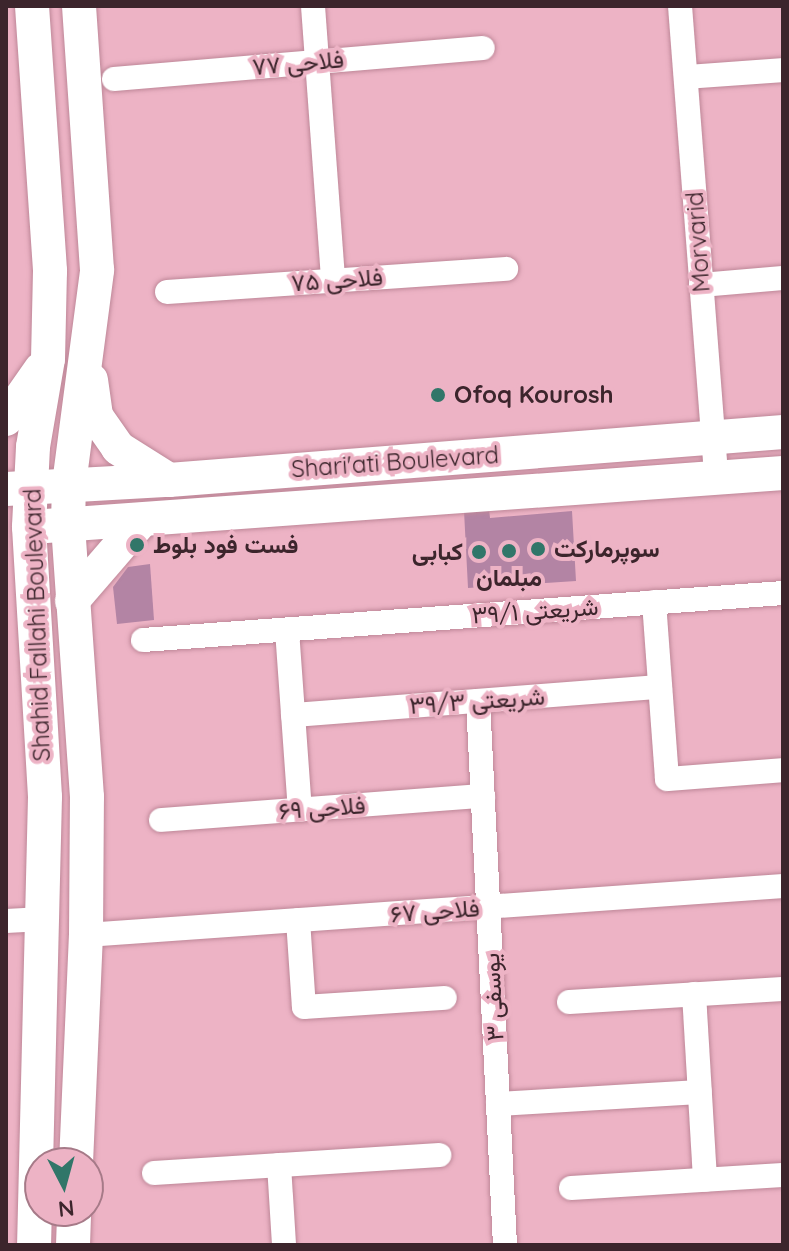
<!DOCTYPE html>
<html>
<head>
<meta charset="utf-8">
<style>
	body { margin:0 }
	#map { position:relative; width:789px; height:1251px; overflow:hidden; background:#edb3c5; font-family:Quicksand,Vazirmatn,sans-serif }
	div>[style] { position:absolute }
	.building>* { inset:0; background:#b384a4 }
	.roads { filter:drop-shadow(0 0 2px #be8798) drop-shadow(0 0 2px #be8798) }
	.street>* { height:24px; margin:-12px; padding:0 12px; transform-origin:12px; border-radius:12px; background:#fff }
	.secondary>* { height:34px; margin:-17px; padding:0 17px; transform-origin:17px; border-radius:17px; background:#fff }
	.dots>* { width:22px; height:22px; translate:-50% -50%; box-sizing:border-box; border:4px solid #edb3c5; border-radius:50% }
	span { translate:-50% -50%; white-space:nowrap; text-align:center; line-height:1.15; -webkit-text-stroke:8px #edb3c5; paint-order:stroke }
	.street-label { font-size:24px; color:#3c252c }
	.poi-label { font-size:24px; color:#3c252c; font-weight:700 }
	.left { translate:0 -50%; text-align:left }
	.right { translate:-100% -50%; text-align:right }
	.frame { position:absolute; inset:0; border:8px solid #3c252c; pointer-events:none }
	.north { position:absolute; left:24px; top:1147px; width:80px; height:80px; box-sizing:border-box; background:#edb3c5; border:2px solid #a67a88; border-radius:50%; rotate:174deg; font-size:22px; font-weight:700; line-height:32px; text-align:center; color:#3c252c }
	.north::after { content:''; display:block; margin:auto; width:28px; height:36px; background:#317669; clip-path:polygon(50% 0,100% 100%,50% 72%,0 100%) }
</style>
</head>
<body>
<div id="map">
	<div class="building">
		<div style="clip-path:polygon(489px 509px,490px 518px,572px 511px,576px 581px,468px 588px,464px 511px)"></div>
		<div style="clip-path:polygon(150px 564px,154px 620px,117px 624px,113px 587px,128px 567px)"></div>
	</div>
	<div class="roads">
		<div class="street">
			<div style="left:313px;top:6px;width:276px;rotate:85.8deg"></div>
			<div style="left:680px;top:6px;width:473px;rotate:85.6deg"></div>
			<div style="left:686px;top:77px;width:97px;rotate:-4.1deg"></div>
			<div style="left:114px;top:79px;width:370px;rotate:-4.8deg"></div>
			<div style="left:701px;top:285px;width:82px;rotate:-4.9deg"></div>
			<div style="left:167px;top:292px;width:340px;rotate:-3.9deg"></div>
			<div style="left:654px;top:602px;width:177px;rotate:85.8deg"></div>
			<div style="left:667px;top:779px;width:116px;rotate:-4.4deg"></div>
			<div style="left:287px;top:630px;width:180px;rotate:85.9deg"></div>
			<div style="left:143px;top:640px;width:642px;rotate:-4.2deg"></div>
			<div style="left:478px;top:701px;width:545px;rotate:87.16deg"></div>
			<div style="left:293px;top:715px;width:368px;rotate:-4.4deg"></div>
			<div style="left:161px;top:820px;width:323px;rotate:-4.3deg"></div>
			<div style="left:298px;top:920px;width:87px;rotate:86.1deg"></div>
			<div style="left:304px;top:1007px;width:141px;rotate:-3.7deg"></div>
			<div style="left:6px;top:921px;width:37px;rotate:-3deg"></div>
			<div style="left:86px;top:935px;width:699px;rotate:-4.02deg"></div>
			<div style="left:694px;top:994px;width:186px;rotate:86.6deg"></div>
			<div style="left:569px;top:1002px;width:214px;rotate:-3.5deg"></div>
			<div style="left:498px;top:1104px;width:202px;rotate:-3.4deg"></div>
			<div style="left:279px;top:1165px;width:80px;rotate:86.4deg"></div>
			<div style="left:154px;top:1173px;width:286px;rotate:-3.6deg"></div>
			<div style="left:571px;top:1188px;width:212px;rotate:-3.5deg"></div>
		</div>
		<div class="secondary">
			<div style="left:32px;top:6px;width:266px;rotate:86.1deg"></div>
			<div style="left:50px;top:271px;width:88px;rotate:91.3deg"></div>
			<div style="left:48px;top:359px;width:89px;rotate:99.7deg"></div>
			<div style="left:33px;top:447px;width:80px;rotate:92.9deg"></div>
			<div style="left:29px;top:527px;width:270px;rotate:86.6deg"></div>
			<div style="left:45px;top:797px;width:448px;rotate:91.4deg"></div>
			<div style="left:91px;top:380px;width:36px;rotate:82deg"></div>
			<div style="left:96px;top:416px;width:39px;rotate:55deg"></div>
			<div style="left:118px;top:448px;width:60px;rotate:32.1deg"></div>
			<div style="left:6px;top:419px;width:61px;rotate:-55deg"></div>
			<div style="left:6px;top:489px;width:163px;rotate:-3.2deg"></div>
			<div style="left:169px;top:480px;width:616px;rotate:-4.47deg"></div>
			<div style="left:46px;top:526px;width:739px;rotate:-4.11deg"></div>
			<div style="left:72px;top:601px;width:107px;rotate:-49.2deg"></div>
			<div style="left:76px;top:1163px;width:228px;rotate:-87.5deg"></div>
			<div style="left:86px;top:935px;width:138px;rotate:-89.6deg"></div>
			<div style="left:87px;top:797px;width:274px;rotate:-94deg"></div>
			<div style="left:68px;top:524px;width:40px;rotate:-88.6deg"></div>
			<div style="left:69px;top:484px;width:216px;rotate:-82.5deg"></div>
			<div style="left:97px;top:270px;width:265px;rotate:-93.9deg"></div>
			<div style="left:73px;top:1245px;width:34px;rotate:-88deg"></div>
		</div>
	</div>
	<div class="dots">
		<div style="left:438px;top:395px;background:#317669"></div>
		<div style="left:137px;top:545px;background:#317669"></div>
		<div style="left:538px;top:549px;background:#317669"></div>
		<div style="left:509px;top:551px;background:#317669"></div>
		<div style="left:479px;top:552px;background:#317669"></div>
	</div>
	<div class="street-label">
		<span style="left:298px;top:63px;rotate:-5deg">فلاحی ۷۷</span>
		<span style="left:698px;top:242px;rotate:-94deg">Morvarid</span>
		<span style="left:337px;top:280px;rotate:-4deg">فلاحی ۷۵</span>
		<span style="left:395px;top:462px;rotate:-4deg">Shari'ati Boulevard</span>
		<span style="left:535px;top:611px;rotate:-4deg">شریعتی ۳۹/۱</span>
		<span style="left:37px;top:625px;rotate:-92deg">Shahid Fallahi Boulevard</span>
		<span style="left:477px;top:701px;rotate:-4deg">شریعتی ۳۹/۳</span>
		<span style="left:322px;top:808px;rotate:-4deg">فلاحی ۶۹</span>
		<span style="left:435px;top:911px;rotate:-4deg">فلاحی ۶۷</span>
		<span style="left:493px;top:997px;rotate:-93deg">یوسفی ۳</span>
	</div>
	<div class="poi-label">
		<span class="left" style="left:454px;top:395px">Ofoq Kourosh</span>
		<span class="left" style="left:153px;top:545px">فست فود بلوط</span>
		<span class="left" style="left:554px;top:549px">سوپرمارکت</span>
		<span class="right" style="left:463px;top:552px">کبابی</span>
		<span style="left:509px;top:578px">مبلمان</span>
	</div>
	<div class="frame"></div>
	<div class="north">N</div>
</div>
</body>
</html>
